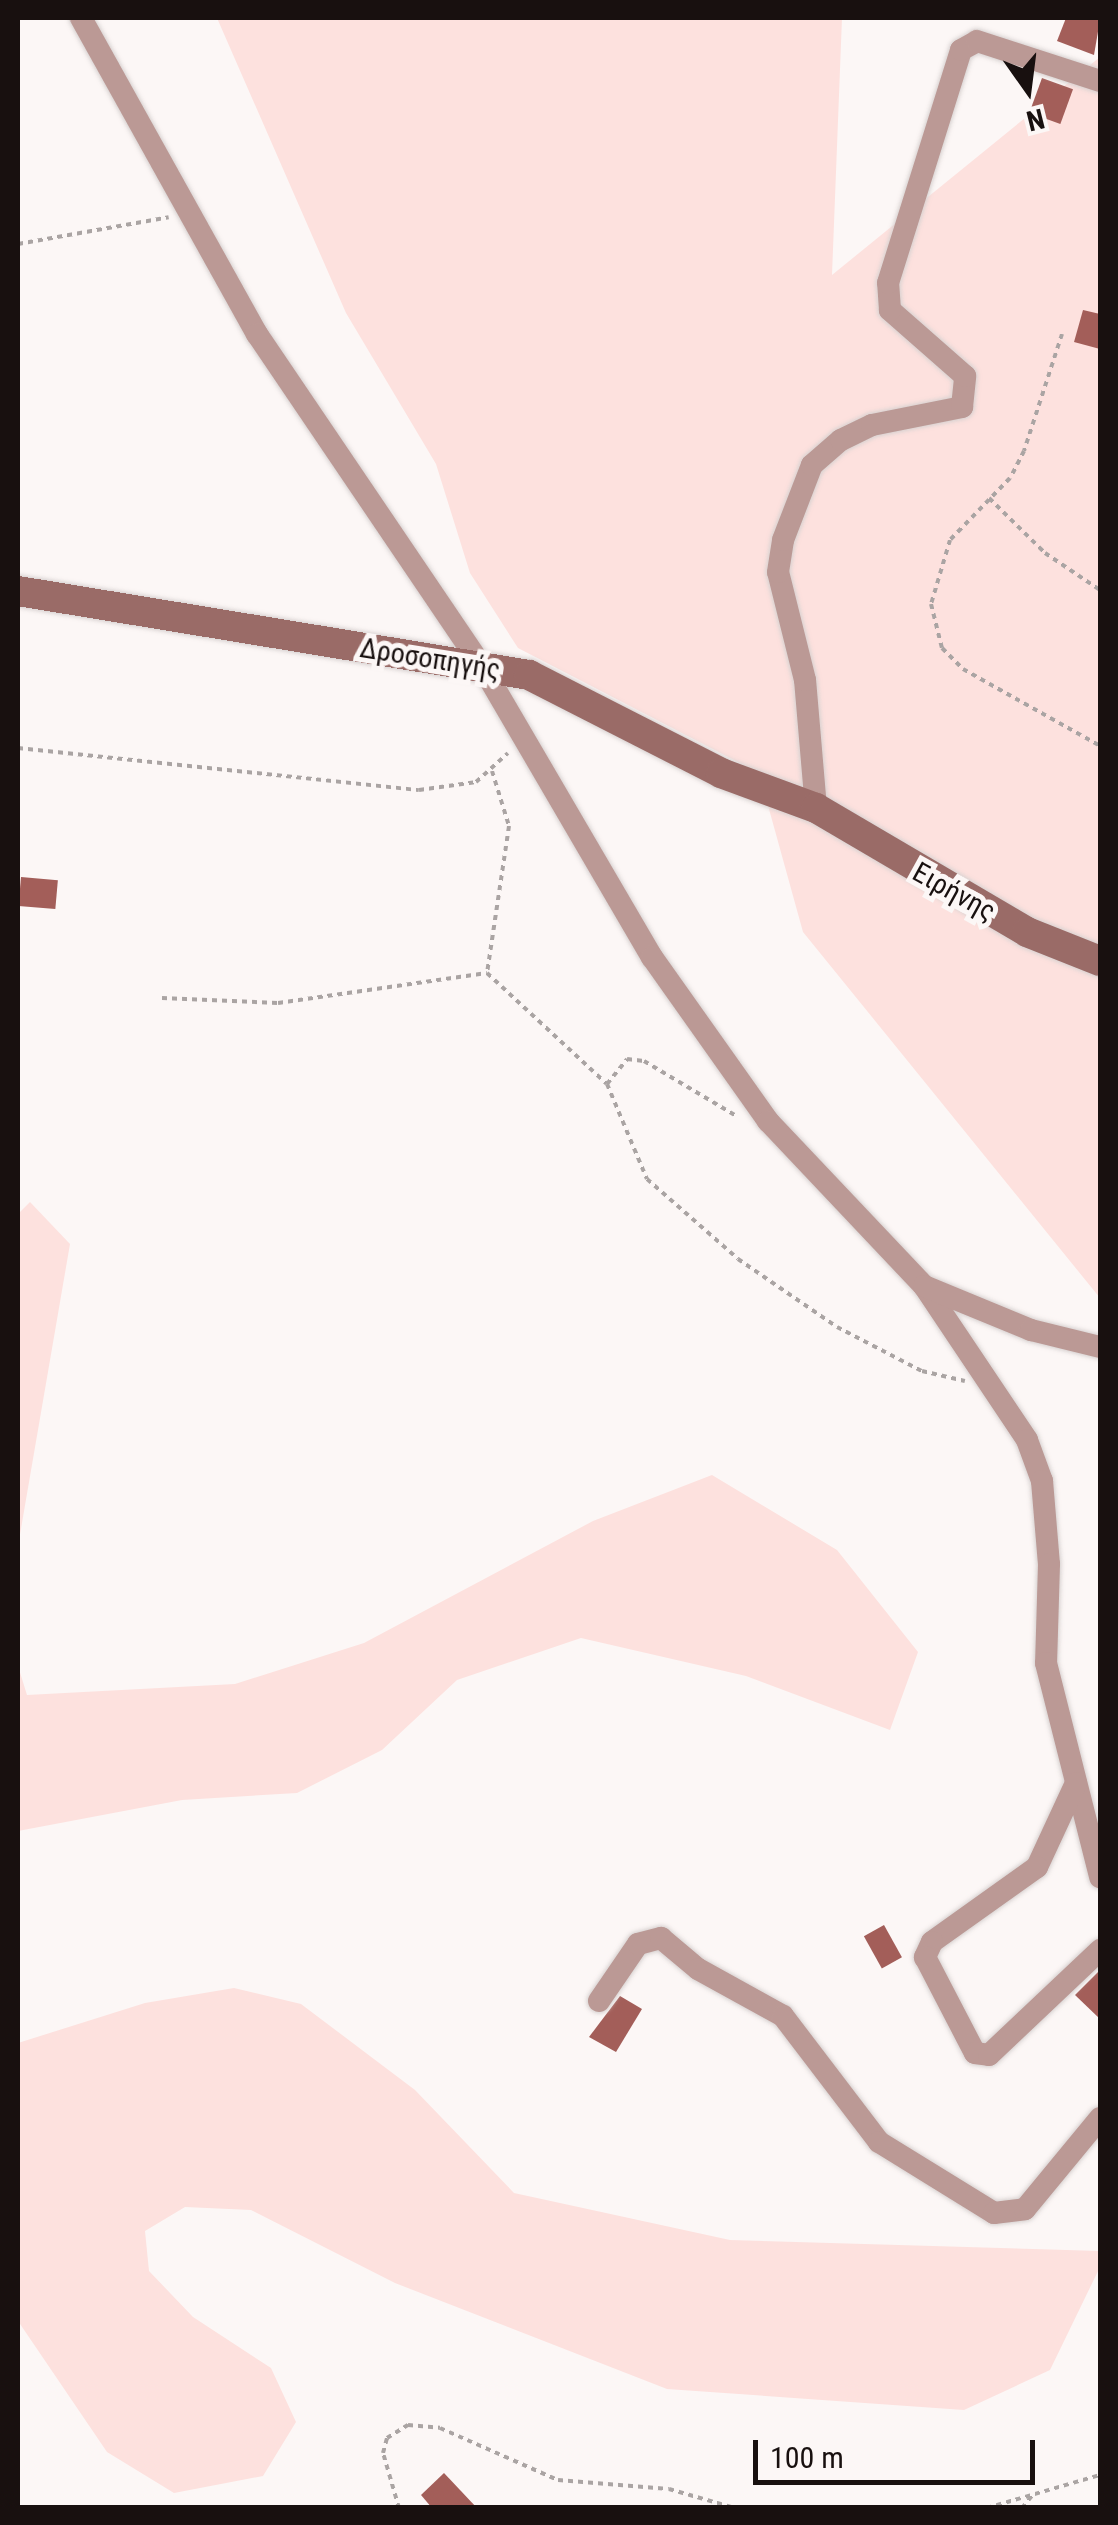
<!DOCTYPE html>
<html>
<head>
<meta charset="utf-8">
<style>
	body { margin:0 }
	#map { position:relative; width:1118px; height:2525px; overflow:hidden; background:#fcf7f6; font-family:"Roboto Condensed",sans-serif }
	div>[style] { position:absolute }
	.green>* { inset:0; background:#fde1de }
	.building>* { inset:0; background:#a35e59; transform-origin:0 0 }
	.path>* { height:4px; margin-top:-2px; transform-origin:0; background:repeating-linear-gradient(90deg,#aaa4a3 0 5px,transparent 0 10px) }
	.roads { filter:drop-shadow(0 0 2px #d8d2d1) drop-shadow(0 0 2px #d8d2d1) }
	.street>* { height:22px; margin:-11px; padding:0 11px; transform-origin:11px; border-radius:11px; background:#bb9995 }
	.secondary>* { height:30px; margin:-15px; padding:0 15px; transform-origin:15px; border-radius:15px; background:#9a6b67 }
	span { translate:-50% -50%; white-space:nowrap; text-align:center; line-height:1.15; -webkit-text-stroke:10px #fcf7f6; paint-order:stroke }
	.street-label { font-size:28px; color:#18100f }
	.frame { position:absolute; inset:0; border:20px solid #18100f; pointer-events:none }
	.north { position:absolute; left:978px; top:40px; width:100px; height:100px; -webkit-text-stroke:8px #fcf7f6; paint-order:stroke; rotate:166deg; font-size:28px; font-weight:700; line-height:40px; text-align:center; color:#18100f }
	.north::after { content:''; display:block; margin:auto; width:35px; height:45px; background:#18100f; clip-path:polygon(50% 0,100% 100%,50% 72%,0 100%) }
	.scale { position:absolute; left:753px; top:2440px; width:282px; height:45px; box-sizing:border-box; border:5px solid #18100f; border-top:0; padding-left:12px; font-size:30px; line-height:35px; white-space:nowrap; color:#18100f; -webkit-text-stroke:8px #fcf7f6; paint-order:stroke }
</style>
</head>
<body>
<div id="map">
	<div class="green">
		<div style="clip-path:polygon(217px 18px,842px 18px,832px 275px,1100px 57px,1100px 1298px,803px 932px,759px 773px,518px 648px,470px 573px,436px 464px,346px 313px)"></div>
		<div style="clip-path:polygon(30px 1202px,70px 1244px,18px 1546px,18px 1214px)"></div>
		<div style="clip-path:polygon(712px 1475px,837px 1550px,918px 1652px,890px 1730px,746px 1676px,581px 1638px,457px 1680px,382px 1750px,297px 1793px,182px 1800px,18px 1831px,18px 1666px,27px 1695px,235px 1684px,364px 1643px,593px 1521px)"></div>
		<div style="clip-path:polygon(234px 1988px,301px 2004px,415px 2090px,514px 2193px,730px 2240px,1100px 2251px,1100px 2267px,1050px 2370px,964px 2410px,667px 2389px,395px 2283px,251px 2210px,185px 2207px,145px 2231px,149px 2271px,193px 2317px,271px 2368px,296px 2422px,263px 2476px,174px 2493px,107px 2452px,18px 2321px,18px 2043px,145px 2003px)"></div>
	</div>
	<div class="building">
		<div style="clip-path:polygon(1066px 18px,1100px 20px,1094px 55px,1057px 41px)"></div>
		<div style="left:1042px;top:78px;width:33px;height:37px;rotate:20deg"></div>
		<div style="clip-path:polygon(1083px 310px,1100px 314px,1100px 349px,1074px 342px)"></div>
		<div style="left:21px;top:877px;width:37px;height:29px;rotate:5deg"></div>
		<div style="left:884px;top:1925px;width:37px;height:23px;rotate:61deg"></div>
		<div style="clip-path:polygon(1100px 1970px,1100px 2019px,1075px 1995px)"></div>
		<div style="clip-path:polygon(620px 1996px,642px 2009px,616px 2052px,589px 2037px)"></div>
		<div style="clip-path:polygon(444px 2473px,477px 2508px,432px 2508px,421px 2495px)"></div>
	</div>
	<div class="path">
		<div style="left:18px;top:244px;width:153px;rotate:-10.1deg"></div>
		<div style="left:1062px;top:334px;width:123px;rotate:108deg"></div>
		<div style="left:1024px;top:451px;width:30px;rotate:117deg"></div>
		<div style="left:1010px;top:478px;width:86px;rotate:134.1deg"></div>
		<div style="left:950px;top:540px;width:67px;rotate:106.5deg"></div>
		<div style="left:931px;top:604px;width:45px;rotate:76deg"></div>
		<div style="left:942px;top:648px;width:30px;rotate:45deg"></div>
		<div style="left:963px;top:669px;width:157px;rotate:29.3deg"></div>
		<div style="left:989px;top:498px;width:78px;rotate:44.5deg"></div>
		<div style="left:1045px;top:553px;width:66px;rotate:33.9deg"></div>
		<div style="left:18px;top:748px;width:403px;rotate:6deg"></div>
		<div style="left:419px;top:790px;width:58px;rotate:-8deg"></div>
		<div style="left:476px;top:782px;width:43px;rotate:-42.2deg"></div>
		<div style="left:492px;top:771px;width:58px;rotate:72.8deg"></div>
		<div style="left:509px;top:826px;width:149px;rotate:98.5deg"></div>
		<div style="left:487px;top:973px;width:163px;rotate:42.8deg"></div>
		<div style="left:607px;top:1084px;width:103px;rotate:67.2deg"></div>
		<div style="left:647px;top:1179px;width:121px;rotate:41.3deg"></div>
		<div style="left:738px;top:1259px;width:120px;rotate:34.5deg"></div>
		<div style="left:837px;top:1327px;width:96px;rotate:27.4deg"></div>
		<div style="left:922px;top:1371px;width:44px;rotate:13.1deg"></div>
		<div style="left:162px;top:998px;width:116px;rotate:2.5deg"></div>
		<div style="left:278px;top:1003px;width:211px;rotate:-8.2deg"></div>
		<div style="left:607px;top:1084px;width:32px;rotate:-51deg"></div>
		<div style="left:627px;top:1059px;width:17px;rotate:7deg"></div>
		<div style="left:644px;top:1061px;width:109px;rotate:30.8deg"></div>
		<div style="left:399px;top:2508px;width:57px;rotate:-106.2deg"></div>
		<div style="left:383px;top:2453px;width:16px;rotate:-75deg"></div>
		<div style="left:387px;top:2438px;width:25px;rotate:-32deg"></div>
		<div style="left:408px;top:2425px;width:32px;rotate:5deg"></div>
		<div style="left:440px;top:2428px;width:129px;rotate:23.8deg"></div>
		<div style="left:558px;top:2480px;width:111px;rotate:4.6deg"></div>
		<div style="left:669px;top:2489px;width:69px;rotate:16.1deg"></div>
		<div style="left:987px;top:2508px;width:118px;rotate:-16.3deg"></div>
		<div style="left:1022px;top:2508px;width:19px;rotate:-51deg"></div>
	</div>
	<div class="roads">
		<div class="street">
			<div style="left:81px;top:18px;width:362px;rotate:60.9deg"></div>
			<div style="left:257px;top:334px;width:397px;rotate:55.9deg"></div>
			<div style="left:480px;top:663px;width:341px;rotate:59.7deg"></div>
			<div style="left:652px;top:957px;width:201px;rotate:54.7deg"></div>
			<div style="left:768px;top:1121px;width:227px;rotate:46.6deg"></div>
			<div style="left:924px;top:1286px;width:185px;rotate:56.2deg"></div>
			<div style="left:1027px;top:1440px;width:44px;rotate:69.9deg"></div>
			<div style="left:1042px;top:1481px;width:83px;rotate:85.2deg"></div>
			<div style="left:1049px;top:1564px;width:99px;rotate:91.7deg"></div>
			<div style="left:1046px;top:1663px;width:221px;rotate:75.8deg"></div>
			<div style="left:816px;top:808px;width:128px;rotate:-94.9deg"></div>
			<div style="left:805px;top:680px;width:111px;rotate:-104deg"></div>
			<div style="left:778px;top:572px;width:32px;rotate:-81deg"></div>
			<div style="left:783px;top:540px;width:80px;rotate:-68.9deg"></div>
			<div style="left:812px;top:465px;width:38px;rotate:-41deg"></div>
			<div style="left:841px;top:440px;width:34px;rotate:-26deg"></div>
			<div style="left:872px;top:425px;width:92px;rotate:-11.3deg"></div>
			<div style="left:962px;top:407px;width:31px;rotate:-84deg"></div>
			<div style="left:965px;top:376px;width:100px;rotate:-138.7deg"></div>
			<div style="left:890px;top:310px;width:27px;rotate:-94deg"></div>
			<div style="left:888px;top:283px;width:244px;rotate:-72.6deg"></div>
			<div style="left:961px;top:50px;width:18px;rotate:-29deg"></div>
			<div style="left:977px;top:41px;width:129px;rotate:18deg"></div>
			<div style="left:924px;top:1286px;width:116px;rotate:22.4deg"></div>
			<div style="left:1031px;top:1330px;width:71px;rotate:13.8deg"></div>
			<div style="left:1076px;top:1783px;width:93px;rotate:114.9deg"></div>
			<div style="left:1037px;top:1867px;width:129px;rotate:144.5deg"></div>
			<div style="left:932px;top:1942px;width:17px;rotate:115deg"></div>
			<div style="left:925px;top:1957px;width:108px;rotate:62.5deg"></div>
			<div style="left:975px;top:2053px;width:14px;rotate:8deg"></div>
			<div style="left:989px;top:2055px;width:153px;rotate:-43.4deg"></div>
			<div style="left:599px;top:2001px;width:69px;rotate:-55.6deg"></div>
			<div style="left:638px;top:1944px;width:24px;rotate:-15deg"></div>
			<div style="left:661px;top:1938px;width:48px;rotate:40deg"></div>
			<div style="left:698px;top:1969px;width:97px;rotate:28.9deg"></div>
			<div style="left:783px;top:2016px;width:158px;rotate:52.7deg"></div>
			<div style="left:879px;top:2142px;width:135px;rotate:31.7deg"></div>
			<div style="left:994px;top:2213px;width:31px;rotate:-7deg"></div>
			<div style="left:1025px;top:2209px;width:118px;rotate:-50.5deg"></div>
		</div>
		<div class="secondary">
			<div style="left:18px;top:591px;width:518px;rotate:9.33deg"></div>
			<div style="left:529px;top:675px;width:216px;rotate:27deg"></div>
			<div style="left:721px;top:773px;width:101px;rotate:20.2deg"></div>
			<div style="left:816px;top:808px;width:245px;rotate:30.4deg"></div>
			<div style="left:1027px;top:932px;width:79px;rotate:21.7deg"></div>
		</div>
	</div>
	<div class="street-label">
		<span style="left:430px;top:659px;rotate:9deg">Δροσοπηγής</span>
		<span style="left:954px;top:892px;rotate:29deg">Ειρήνης</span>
	</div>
	<div class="frame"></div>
	<div class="north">N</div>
	<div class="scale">100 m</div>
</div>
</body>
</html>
